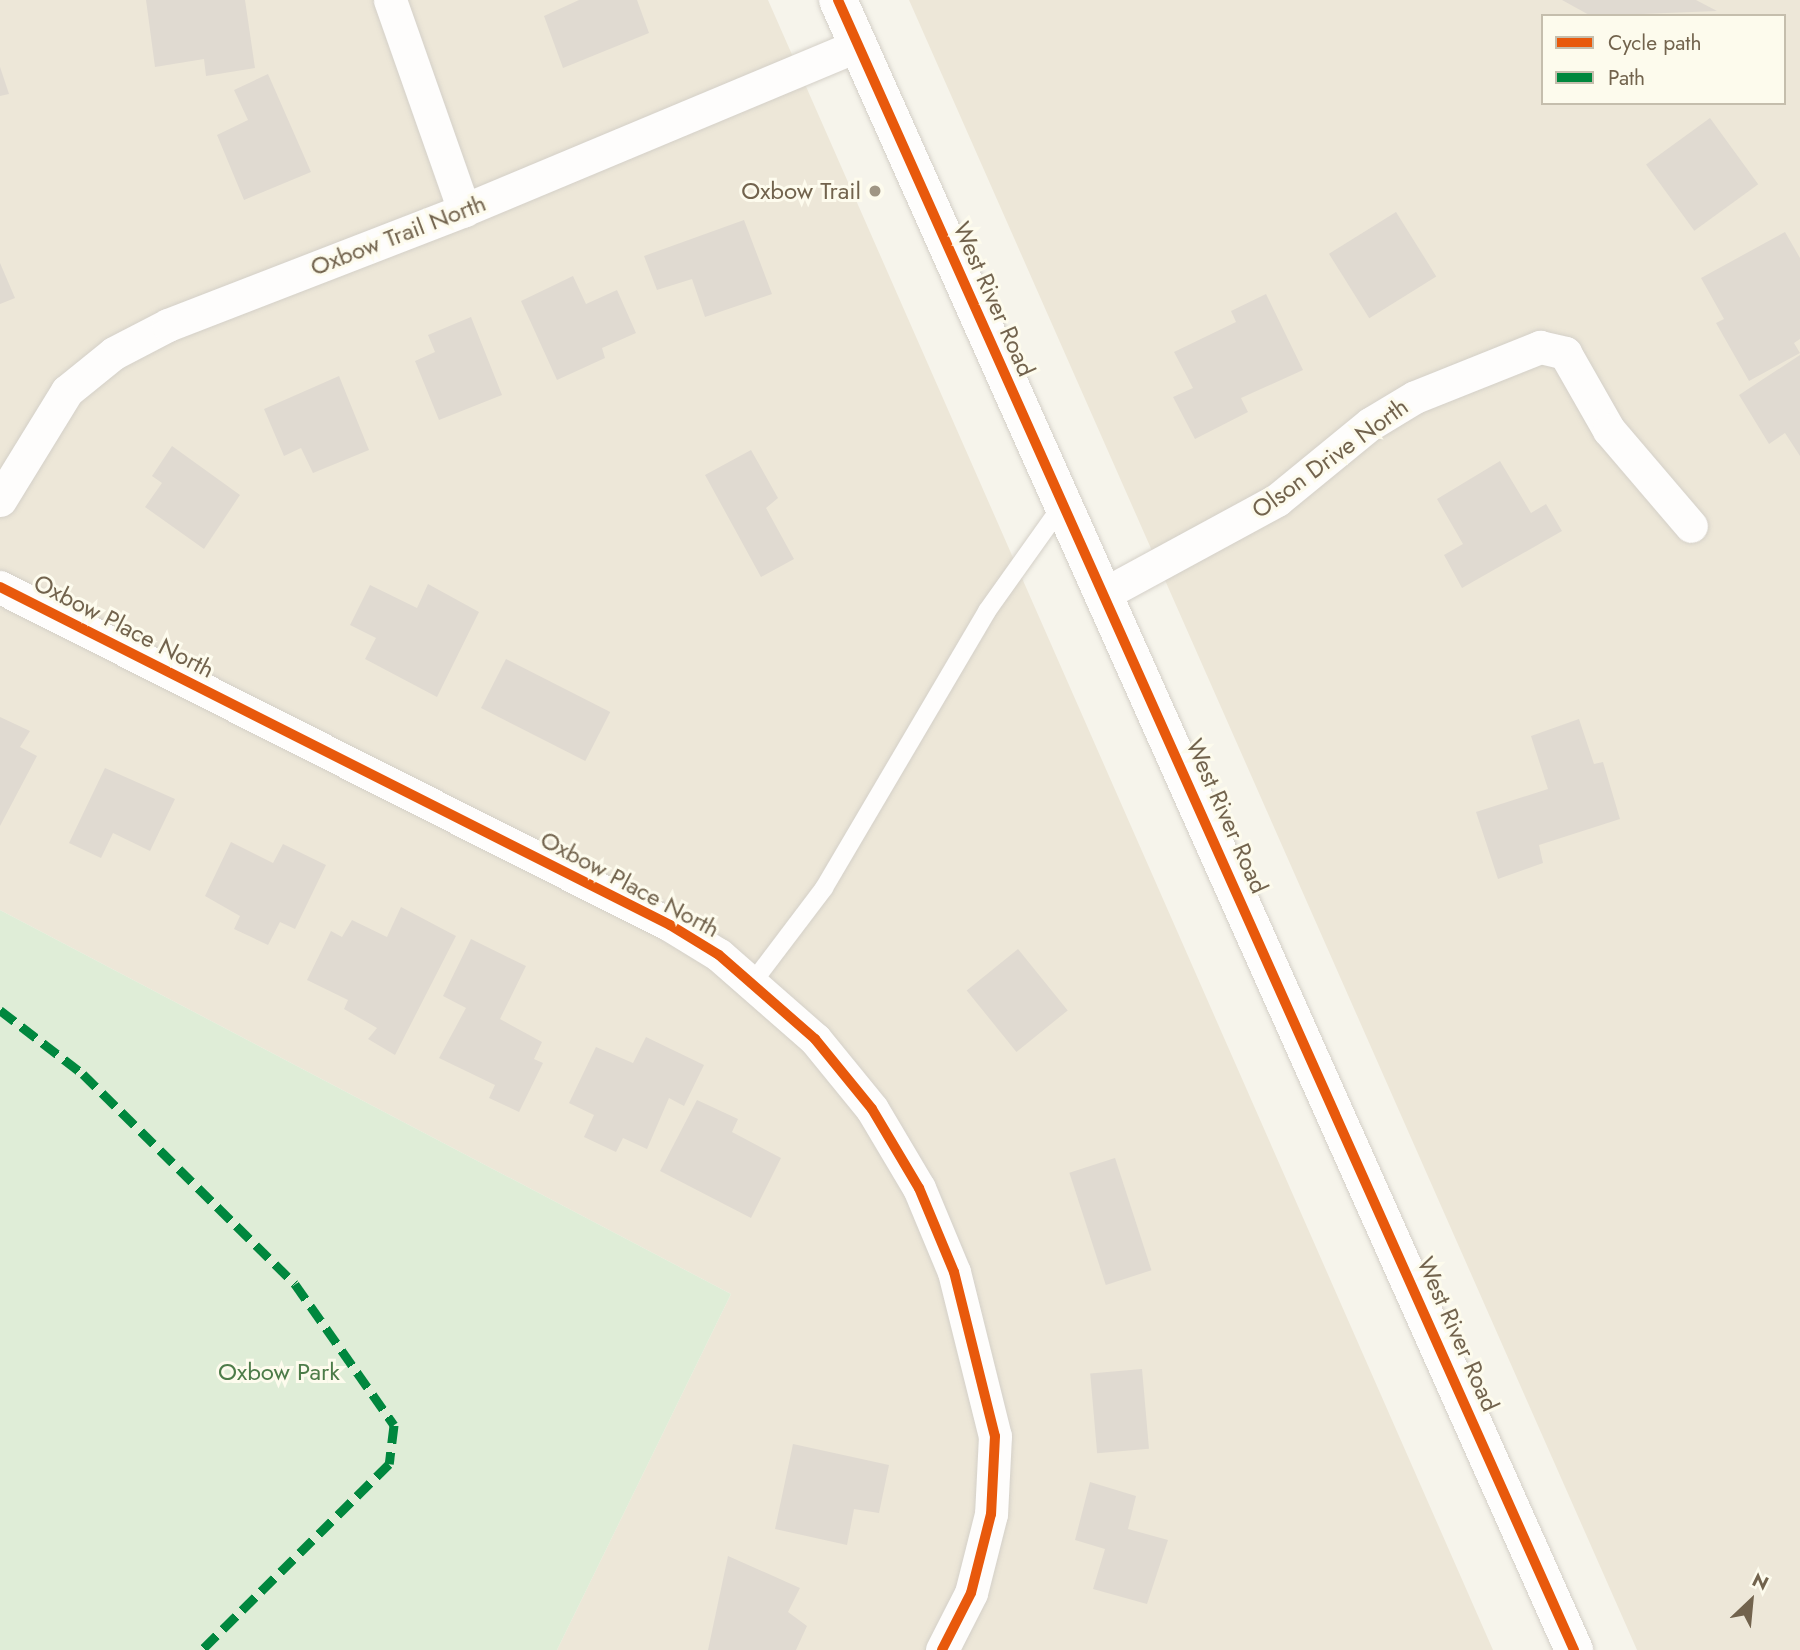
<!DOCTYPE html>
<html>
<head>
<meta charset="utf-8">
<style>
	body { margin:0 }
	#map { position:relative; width:1800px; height:1650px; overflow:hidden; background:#f6f4eb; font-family:Jost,sans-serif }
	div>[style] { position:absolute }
	.residential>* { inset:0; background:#ede7d8 }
	.green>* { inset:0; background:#dfedd7 }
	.building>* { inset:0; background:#e0dad1; transform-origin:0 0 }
	.roads { filter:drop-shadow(0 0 2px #d4d0c8) drop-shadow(0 0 2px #d4d0c8) }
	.lane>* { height:18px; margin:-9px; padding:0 9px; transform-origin:9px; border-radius:9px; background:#fefdfc }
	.street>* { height:33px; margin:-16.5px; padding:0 16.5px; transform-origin:16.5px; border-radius:16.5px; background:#fefdfc }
	.secondary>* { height:38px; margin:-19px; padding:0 19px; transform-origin:19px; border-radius:19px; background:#fefdfc }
	.quiet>* { height:9px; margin-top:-4.5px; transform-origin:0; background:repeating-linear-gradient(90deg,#00873e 0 18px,transparent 0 27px) }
	.cycleway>* { height:10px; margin:-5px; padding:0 5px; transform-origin:5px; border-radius:5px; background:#e8590c }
	.dots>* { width:19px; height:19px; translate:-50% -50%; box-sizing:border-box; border:4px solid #fdfbed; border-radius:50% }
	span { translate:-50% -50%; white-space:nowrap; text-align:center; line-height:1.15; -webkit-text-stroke:6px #fdfbed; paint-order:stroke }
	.poi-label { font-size:24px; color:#72634d }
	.right { translate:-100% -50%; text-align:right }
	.street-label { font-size:24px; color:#72634d }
	.park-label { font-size:24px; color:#4d7c49 }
	.legend { position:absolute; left:1541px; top:14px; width:245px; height:91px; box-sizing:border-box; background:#fdfbed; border:2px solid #c5bead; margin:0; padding:9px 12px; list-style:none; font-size:21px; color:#72634d }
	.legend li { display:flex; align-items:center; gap:14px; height:35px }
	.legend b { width:35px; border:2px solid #c5bead }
	.north { position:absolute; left:1716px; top:1566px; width:70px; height:70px; -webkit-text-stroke:5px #fdfbed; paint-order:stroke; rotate:26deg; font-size:19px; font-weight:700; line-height:28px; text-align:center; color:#72634d }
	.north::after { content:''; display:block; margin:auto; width:24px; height:32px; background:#72634d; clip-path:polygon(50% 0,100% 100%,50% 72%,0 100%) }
</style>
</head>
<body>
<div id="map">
	<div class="residential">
		<div style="clip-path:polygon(0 0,768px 0,1493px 1650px,557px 1650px,731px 1294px,0 910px)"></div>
		<div style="clip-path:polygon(evenodd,909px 0,1800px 0,1800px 1650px,1637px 1650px,909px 0,1543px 16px,1784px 16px,1784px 103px,1543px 103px,1543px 16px)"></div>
	</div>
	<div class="green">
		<div style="clip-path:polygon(0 910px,731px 1294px,557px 1650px,0 1650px)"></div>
	</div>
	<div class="building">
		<div style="clip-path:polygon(146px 0,245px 0,255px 68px,206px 76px,204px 59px,155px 67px)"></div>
		<div style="clip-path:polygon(579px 0,637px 0,649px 33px,563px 68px,544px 16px)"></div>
		<div style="clip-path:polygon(1562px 0,1696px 0,1717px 11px,1591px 16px)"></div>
		<div style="clip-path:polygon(0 67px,9px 94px,0 96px)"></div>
		<div style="clip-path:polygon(268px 74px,311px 172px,244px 200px,217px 135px,248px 120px,234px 90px)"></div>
		<div style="left:1710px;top:118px;width:82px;height:79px;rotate:54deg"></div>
		<div style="left:1396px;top:212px;width:76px;height:79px;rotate:58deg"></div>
		<div style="clip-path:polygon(744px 220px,772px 294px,705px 317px,692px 279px,657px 290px,644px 256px)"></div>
		<div style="clip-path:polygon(1785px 232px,1800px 258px,1800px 339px,1794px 343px,1800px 353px,1749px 381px,1716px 323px,1724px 319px,1701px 278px)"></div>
		<div style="clip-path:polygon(0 263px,15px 298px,0 304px)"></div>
		<div style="clip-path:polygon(573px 276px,586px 304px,617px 290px,636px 333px,602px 348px,605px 358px,557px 380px,521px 301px)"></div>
		<div style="clip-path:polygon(1266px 294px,1303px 370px,1241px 398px,1248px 412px,1195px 439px,1173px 397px,1193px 388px,1174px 352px,1236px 322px,1231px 311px)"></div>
		<div style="clip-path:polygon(471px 317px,502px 395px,439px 420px,415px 361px,435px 352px,428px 335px)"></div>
		<div style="clip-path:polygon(1800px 355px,1800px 456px,1785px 433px,1769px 444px,1739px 395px)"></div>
		<div style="clip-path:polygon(339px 376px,369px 450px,313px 473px,301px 448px,284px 456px,264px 409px)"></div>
		<div style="clip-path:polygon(172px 446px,240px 495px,204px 549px,145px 507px,162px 483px,152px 476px)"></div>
		<div style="clip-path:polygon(751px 450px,778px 498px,766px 508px,794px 559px,761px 577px,705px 475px)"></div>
		<div style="clip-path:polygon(1500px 461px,1531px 513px,1546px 504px,1562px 531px,1462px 588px,1444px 555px,1463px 544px,1437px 499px)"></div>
		<div style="clip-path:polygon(428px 584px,479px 612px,437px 697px,365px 659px,376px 638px,350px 625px,370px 585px,417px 608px)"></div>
		<div style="left:506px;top:659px;width:117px;height:55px;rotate:27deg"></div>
		<div style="clip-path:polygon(0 717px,30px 731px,20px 747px,37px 756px,0 826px)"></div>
		<div style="clip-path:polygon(1579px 719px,1594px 764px,1603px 762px,1620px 819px,1539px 845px,1543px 863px,1498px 879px,1476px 812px,1548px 789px,1531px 736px)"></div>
		<div style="clip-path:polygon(105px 768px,175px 799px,150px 851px,113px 833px,101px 858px,69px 843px)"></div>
		<div style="clip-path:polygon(231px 842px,273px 863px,283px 844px,326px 865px,295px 929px,280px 922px,268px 945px,234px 929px,240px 916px,205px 896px)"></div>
		<div style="clip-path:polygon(401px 907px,456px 936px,395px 1055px,368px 1039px,377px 1028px,344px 1009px,348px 1000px,307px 980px,331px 931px,342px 937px,352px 920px,387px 937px)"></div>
		<div style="clip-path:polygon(471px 939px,526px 966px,500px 1019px,542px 1042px,534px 1059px,543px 1063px,519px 1112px,489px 1098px,495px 1085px,439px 1058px,466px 1008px,443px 996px)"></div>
		<div style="left:1018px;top:949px;width:79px;height:66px;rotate:51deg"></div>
		<div style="clip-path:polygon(646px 1037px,704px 1065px,684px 1106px,669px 1098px,647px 1149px,623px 1138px,616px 1152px,584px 1137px,594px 1115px,569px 1103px,596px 1047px,633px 1063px)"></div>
		<div style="clip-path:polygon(697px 1100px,738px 1119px,732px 1132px,781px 1158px,751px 1218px,660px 1171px)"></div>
		<div style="left:1115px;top:1158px;width:118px;height:48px;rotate:72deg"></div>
		<div style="left:1142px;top:1369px;width:80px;height:52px;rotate:85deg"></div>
		<div style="clip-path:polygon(793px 1444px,889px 1465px,879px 1513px,854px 1509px,847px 1545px,775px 1529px)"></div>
		<div style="clip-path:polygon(1090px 1482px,1136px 1496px,1128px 1529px,1168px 1540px,1147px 1604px,1093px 1589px,1105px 1549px,1075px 1540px)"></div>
		<div style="clip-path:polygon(728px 1556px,800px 1588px,788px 1612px,807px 1626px,796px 1650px,708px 1650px)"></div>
	</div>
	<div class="roads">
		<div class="lane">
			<div style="left:753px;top:982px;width:118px;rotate:-52.9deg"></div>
			<div style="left:824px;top:888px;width:321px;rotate:-59.5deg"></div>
			<div style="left:987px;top:611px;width:131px;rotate:-54.6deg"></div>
		</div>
		<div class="street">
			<div style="left:390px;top:0;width:223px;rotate:70.6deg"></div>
			<div style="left:0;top:500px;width:128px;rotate:-58.4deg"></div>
			<div style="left:67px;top:391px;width:60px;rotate:-39deg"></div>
			<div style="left:114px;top:353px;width:61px;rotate:-27.4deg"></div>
			<div style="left:168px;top:325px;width:318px;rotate:-21.2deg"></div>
			<div style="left:464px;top:210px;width:427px;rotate:-22.7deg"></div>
			<div style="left:0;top:587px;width:750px;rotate:26.77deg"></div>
			<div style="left:670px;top:925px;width:57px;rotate:31.5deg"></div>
			<div style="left:719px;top:955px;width:128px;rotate:41.2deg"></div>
			<div style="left:815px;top:1039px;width:90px;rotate:50.8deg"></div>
			<div style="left:872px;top:1109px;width:92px;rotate:59.3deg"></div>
			<div style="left:919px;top:1188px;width:91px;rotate:67.4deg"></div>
			<div style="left:954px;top:1272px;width:169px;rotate:76deg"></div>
			<div style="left:995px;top:1436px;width:78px;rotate:92.9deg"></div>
			<div style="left:991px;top:1514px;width:81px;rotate:104.2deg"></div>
			<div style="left:971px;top:1593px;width:64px;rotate:117deg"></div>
			<div style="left:1104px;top:594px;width:197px;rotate:-28.5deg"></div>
			<div style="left:1277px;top:500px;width:120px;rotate:-39.3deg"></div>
			<div style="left:1370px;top:424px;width:52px;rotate:-31deg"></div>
			<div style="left:1415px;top:397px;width:135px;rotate:-21.8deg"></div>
			<div style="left:1540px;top:347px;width:26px;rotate:13deg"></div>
			<div style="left:1565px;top:353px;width:89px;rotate:60.3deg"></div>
			<div style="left:1609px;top:430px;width:126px;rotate:49.5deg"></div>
		</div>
		<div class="secondary">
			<div style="left:838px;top:0;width:1807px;rotate:65.96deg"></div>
		</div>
	</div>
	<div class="quiet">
		<div style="left:0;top:1010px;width:105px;rotate:37.6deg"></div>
		<div style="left:83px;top:1074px;width:298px;rotate:44.7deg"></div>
		<div style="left:295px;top:1284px;width:172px;rotate:54.9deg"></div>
		<div style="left:394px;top:1425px;width:39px;rotate:97deg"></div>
		<div style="left:389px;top:1464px;width:264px;rotate:135.2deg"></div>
	</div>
	<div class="cycleway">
		<div style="left:838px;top:0;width:1807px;rotate:65.96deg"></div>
		<div style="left:0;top:587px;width:750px;rotate:26.77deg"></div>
		<div style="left:670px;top:925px;width:57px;rotate:31.5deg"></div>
		<div style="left:719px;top:955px;width:128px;rotate:41.2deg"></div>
		<div style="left:815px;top:1039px;width:90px;rotate:50.8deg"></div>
		<div style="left:872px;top:1109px;width:92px;rotate:59.3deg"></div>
		<div style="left:919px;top:1188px;width:91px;rotate:67.4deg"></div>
		<div style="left:954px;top:1272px;width:169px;rotate:76deg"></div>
		<div style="left:995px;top:1436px;width:78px;rotate:92.9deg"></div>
		<div style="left:991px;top:1514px;width:81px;rotate:104.2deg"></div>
		<div style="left:971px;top:1593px;width:64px;rotate:117deg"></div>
	</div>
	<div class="dots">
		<div style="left:875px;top:191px;background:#a09684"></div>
	</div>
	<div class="poi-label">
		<span class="right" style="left:861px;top:191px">Oxbow Trail</span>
	</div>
	<div class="street-label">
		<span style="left:398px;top:235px;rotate:-21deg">Oxbow Trail North</span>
		<span style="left:994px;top:299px;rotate:66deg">West River Road</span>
		<span style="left:1330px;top:458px;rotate:-36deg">Olson Drive North</span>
		<span style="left:124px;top:626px;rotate:27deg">Oxbow Place North</span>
		<span style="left:1227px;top:816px;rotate:66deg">West River Road</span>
		<span style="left:630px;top:884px;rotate:28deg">Oxbow Place North</span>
		<span style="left:1458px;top:1334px;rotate:66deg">West River Road</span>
	</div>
	<div class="park-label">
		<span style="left:279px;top:1372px">Oxbow Park</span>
	</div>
	<ul class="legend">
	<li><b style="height:9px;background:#e8590c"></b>Cycle path</li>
	<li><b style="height:9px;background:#00873e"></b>Path</li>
	</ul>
	<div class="north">N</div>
</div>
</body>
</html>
